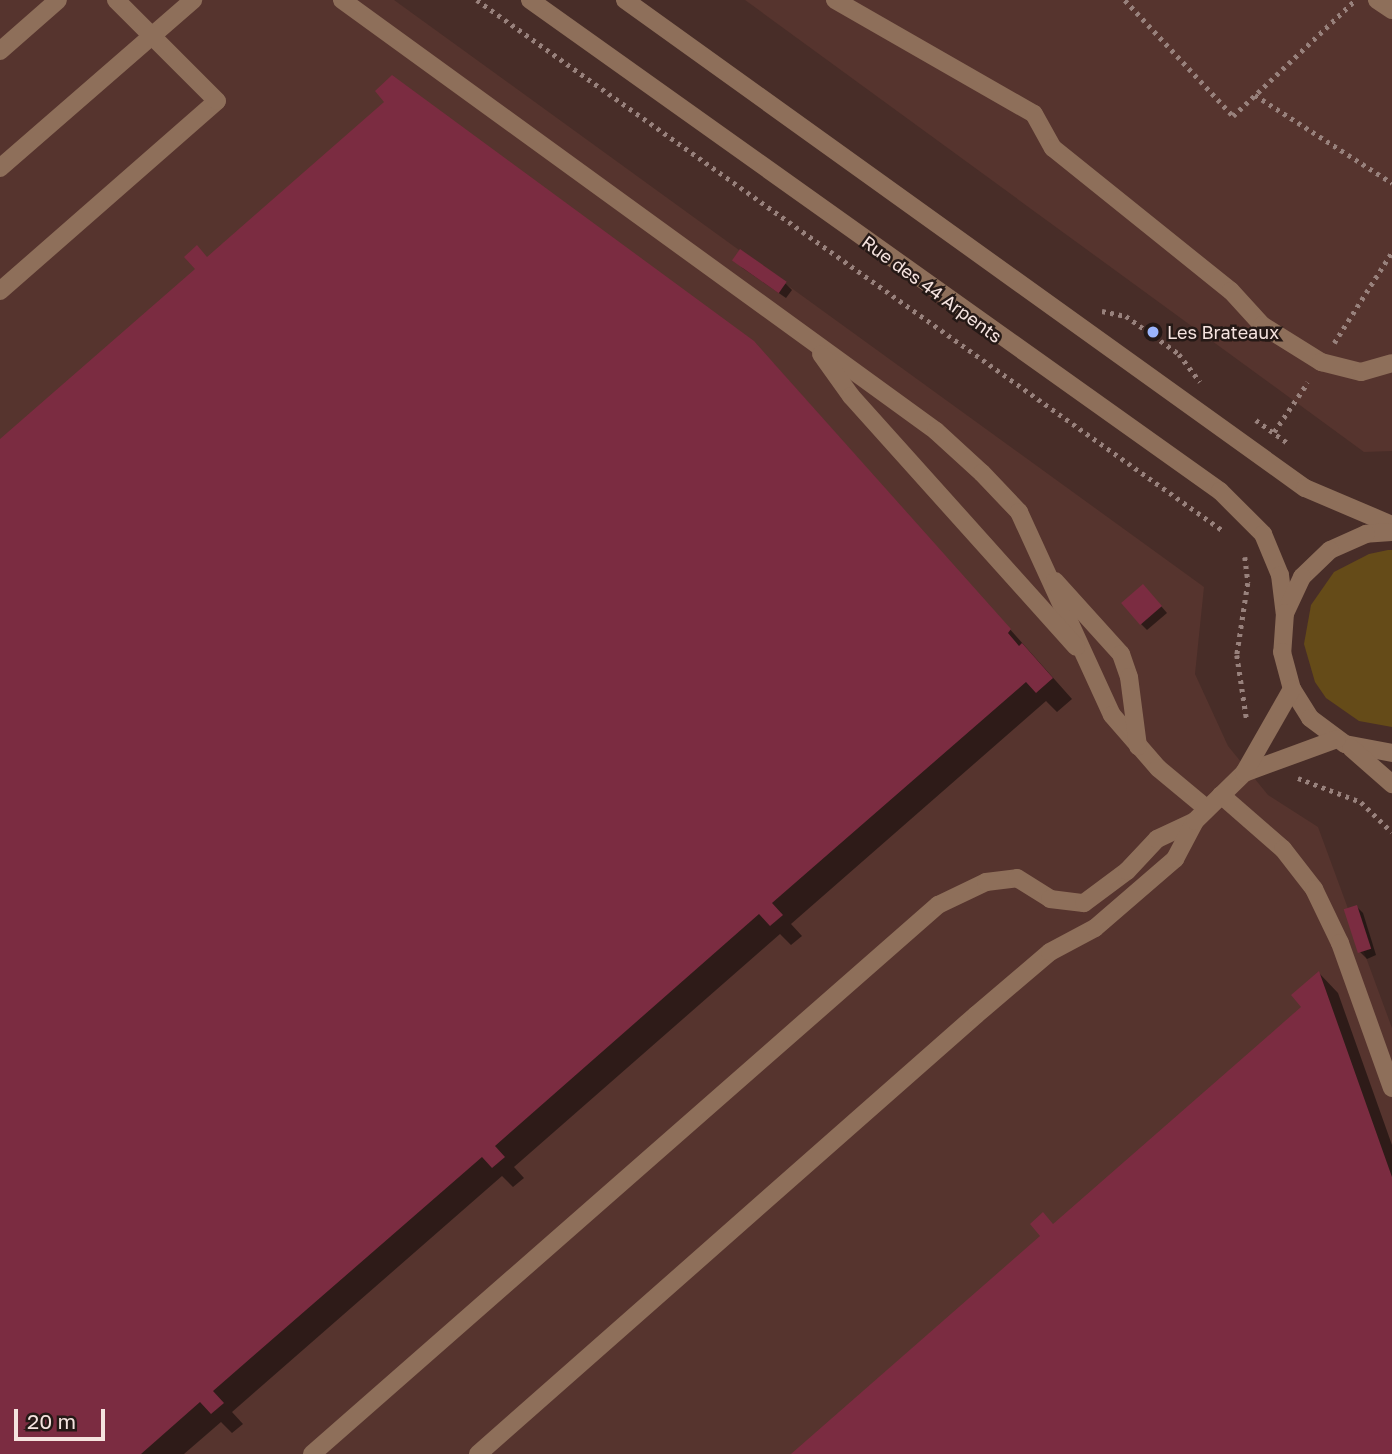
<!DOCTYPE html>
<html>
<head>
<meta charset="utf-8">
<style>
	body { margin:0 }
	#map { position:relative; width:1392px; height:1454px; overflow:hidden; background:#482d28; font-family:"Golos Text",sans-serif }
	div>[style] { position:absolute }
	.built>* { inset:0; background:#56342e }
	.green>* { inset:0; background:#654b18 }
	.shadow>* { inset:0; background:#0007 }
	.building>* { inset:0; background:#7b2c41; transform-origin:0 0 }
	.path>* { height:4.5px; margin-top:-2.25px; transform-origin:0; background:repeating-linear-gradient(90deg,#98817c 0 3.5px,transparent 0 8.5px) }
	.minor>* { height:18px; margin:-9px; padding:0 9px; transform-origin:9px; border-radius:9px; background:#8e6f5a }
	.dots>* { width:19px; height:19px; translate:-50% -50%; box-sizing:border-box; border:4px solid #251916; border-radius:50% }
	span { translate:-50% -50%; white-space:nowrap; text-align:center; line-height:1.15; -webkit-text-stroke:5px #251916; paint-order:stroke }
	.street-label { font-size:18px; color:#f5e3df }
	.poi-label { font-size:18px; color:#f5e3df }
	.left { translate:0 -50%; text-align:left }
	.scale { position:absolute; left:14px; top:1409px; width:91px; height:32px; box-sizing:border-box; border:4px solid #f5e3df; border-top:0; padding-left:9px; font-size:21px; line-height:24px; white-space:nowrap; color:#f5e3df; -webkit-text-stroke:5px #251916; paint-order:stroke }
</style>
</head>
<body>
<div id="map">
	<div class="built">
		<div style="clip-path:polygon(0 0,394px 0,1204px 587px,1195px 674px,1228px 746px,1268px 795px,1318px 827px,1392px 1028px,1392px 1454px,0 1454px)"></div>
		<div style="clip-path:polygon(745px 0,1392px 0,1392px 451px,1364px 452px)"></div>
	</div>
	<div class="green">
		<div style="clip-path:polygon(1388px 550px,1392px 550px,1392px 727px,1359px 721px,1326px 698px,1315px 682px,1304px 644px,1311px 605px,1334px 572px,1369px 554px)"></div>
	</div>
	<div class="shadow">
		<div style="clip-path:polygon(208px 259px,774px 364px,1072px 699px,1057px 712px,1046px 701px,791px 924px,802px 936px,791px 945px,780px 934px,514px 1167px,524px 1178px,513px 1187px,502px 1176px,232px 1412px,243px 1424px,232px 1433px,221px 1422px,184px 1454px,0 1454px,0 441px)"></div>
		<div style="clip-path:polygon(741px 267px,786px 284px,792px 290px,786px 298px)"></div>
		<div style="clip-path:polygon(1149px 592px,1167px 613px,1147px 630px,1141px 624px)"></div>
		<div style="clip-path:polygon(1357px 907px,1363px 913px,1376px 955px,1367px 959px,1360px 952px)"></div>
		<div style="clip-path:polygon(1319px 973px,1338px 993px,1392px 1145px,1392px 1454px,793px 1454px,1304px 1007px)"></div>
	</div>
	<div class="building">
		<div style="clip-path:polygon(392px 75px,754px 341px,1011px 629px,1008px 633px,1019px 646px,1022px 643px,1053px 678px,1036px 693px,1026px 682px,772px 903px,783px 915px,770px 926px,759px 914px,495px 1146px,505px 1157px,492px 1168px,482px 1157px,213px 1391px,224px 1403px,211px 1414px,200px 1402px,141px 1454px,0 1454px,0 439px,195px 269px,184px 257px,197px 245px,207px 257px,384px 102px,375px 91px)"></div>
		<div style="left:740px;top:249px;width:57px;height:14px;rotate:35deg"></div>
		<div style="left:1143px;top:584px;width:29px;height:29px;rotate:49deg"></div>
		<div style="left:1357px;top:905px;width:46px;height:14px;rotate:72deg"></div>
		<div style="clip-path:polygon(1319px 971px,1392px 1177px,1392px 1454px,791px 1454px,1040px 1236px,1030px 1224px,1043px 1212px,1053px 1224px,1301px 1007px,1291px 995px)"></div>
	</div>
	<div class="path">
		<div style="left:477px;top:0;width:914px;rotate:35.43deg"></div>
		<div style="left:1125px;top:0;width:158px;rotate:47deg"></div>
		<div style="left:1233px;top:116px;width:166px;rotate:-43.5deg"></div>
		<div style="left:1255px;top:95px;width:163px;rotate:32.7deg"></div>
		<div style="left:1102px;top:311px;width:25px;rotate:12deg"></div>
		<div style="left:1126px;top:316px;width:65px;rotate:35.6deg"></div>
		<div style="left:1179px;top:354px;width:35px;rotate:53deg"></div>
		<div style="left:1334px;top:343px;width:108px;rotate:-57.5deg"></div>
		<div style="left:1256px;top:420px;width:41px;rotate:36deg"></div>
		<div style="left:1274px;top:432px;width:60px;rotate:-55.8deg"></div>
		<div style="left:1245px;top:557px;width:26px;rotate:83deg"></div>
		<div style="left:1248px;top:583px;width:73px;rotate:98.7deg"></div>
		<div style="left:1237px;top:655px;width:67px;rotate:81.4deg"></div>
		<div style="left:1298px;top:778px;width:67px;rotate:20.9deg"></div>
		<div style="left:1361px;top:802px;width:43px;rotate:44.1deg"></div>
	</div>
	<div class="minor">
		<div style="left:342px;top:0;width:734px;rotate:35.96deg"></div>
		<div style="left:936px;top:431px;width:62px;rotate:42.4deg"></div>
		<div style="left:982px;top:473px;width:54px;rotate:46.5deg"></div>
		<div style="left:1019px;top:512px;width:223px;rotate:65.4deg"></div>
		<div style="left:1112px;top:715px;width:70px;rotate:49deg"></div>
		<div style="left:1158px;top:768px;width:62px;rotate:39.8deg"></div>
		<div style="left:530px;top:0;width:847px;rotate:35.44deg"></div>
		<div style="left:1220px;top:491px;width:61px;rotate:45deg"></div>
		<div style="left:1263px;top:534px;width:44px;rotate:67.5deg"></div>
		<div style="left:1280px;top:575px;width:38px;rotate:83deg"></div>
		<div style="left:625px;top:0;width:837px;rotate:35.67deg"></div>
		<div style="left:1305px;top:488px;width:95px;rotate:23deg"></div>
		<div style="left:835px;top:0;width:229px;rotate:29.8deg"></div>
		<div style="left:1034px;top:114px;width:39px;rotate:61deg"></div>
		<div style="left:1053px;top:148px;width:228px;rotate:38.8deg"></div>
		<div style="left:1231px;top:291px;width:46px;rotate:47.6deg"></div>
		<div style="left:1262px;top:325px;width:70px;rotate:32.1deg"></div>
		<div style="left:1321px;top:362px;width:41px;rotate:14deg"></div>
		<div style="left:1361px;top:372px;width:32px;rotate:-16deg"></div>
		<div style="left:1377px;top:0;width:18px;rotate:34deg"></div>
		<div style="left:0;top:51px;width:77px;rotate:-41.3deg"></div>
		<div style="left:0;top:168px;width:256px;rotate:-41deg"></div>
		<div style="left:0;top:291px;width:288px;rotate:-41.2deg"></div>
		<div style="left:217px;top:101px;width:143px;rotate:-135deg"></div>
		<div style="left:821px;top:354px;width:52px;rotate:54.5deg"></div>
		<div style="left:851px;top:396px;width:337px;rotate:48.1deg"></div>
		<div style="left:1392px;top:532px;width:26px;rotate:176deg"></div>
		<div style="left:1366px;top:534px;width:39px;rotate:156deg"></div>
		<div style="left:1330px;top:550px;width:39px;rotate:136deg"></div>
		<div style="left:1302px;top:577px;width:40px;rotate:115deg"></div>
		<div style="left:1285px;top:613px;width:39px;rotate:94deg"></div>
		<div style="left:1282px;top:652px;width:38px;rotate:75deg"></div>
		<div style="left:1292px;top:689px;width:34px;rotate:58deg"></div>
		<div style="left:1310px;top:718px;width:44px;rotate:36.6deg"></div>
		<div style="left:1345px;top:744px;width:48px;rotate:10.8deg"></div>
		<div style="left:1055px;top:581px;width:98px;rotate:47.9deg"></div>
		<div style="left:1121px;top:654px;width:24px;rotate:71deg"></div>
		<div style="left:1129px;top:677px;width:70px;rotate:82.6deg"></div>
		<div style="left:1351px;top:748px;width:55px;rotate:41.3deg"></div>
		<div style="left:1244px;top:773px;width:99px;rotate:-20.1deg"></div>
		<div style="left:1221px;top:795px;width:82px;rotate:41.1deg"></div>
		<div style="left:1283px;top:849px;width:51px;rotate:52.2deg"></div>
		<div style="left:1314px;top:889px;width:60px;rotate:64.3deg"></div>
		<div style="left:1340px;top:943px;width:154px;rotate:70.3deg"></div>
		<div style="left:312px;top:1454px;width:833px;rotate:-41.25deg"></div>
		<div style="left:938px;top:905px;width:53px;rotate:-25.6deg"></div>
		<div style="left:986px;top:882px;width:31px;rotate:-7deg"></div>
		<div style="left:1017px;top:878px;width:39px;rotate:32deg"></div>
		<div style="left:1050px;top:899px;width:34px;rotate:7deg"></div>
		<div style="left:1084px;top:903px;width:54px;rotate:-36.7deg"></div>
		<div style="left:1127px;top:871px;width:44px;rotate:-46.8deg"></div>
		<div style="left:1157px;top:839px;width:42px;rotate:-25.3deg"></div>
		<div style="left:478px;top:1454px;width:664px;rotate:-41.4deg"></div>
		<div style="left:976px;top:1015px;width:97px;rotate:-40.4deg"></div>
		<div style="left:1050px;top:952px;width:51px;rotate:-28.1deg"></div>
		<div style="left:1095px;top:928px;width:106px;rotate:-40.8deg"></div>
		<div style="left:1175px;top:859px;width:43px;rotate:-62.2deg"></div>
		<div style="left:1195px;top:821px;width:69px;rotate:-44.4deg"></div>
		<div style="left:1244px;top:773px;width:97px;rotate:-60.3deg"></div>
	</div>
	<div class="dots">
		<div style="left:1153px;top:332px;background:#9bb5fd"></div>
	</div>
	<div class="street-label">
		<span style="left:932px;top:289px;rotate:36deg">Rue des 44 Arpents</span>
	</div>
	<div class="poi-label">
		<span class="left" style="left:1167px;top:332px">Les Brateaux</span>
	</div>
	<div class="scale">20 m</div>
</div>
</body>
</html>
